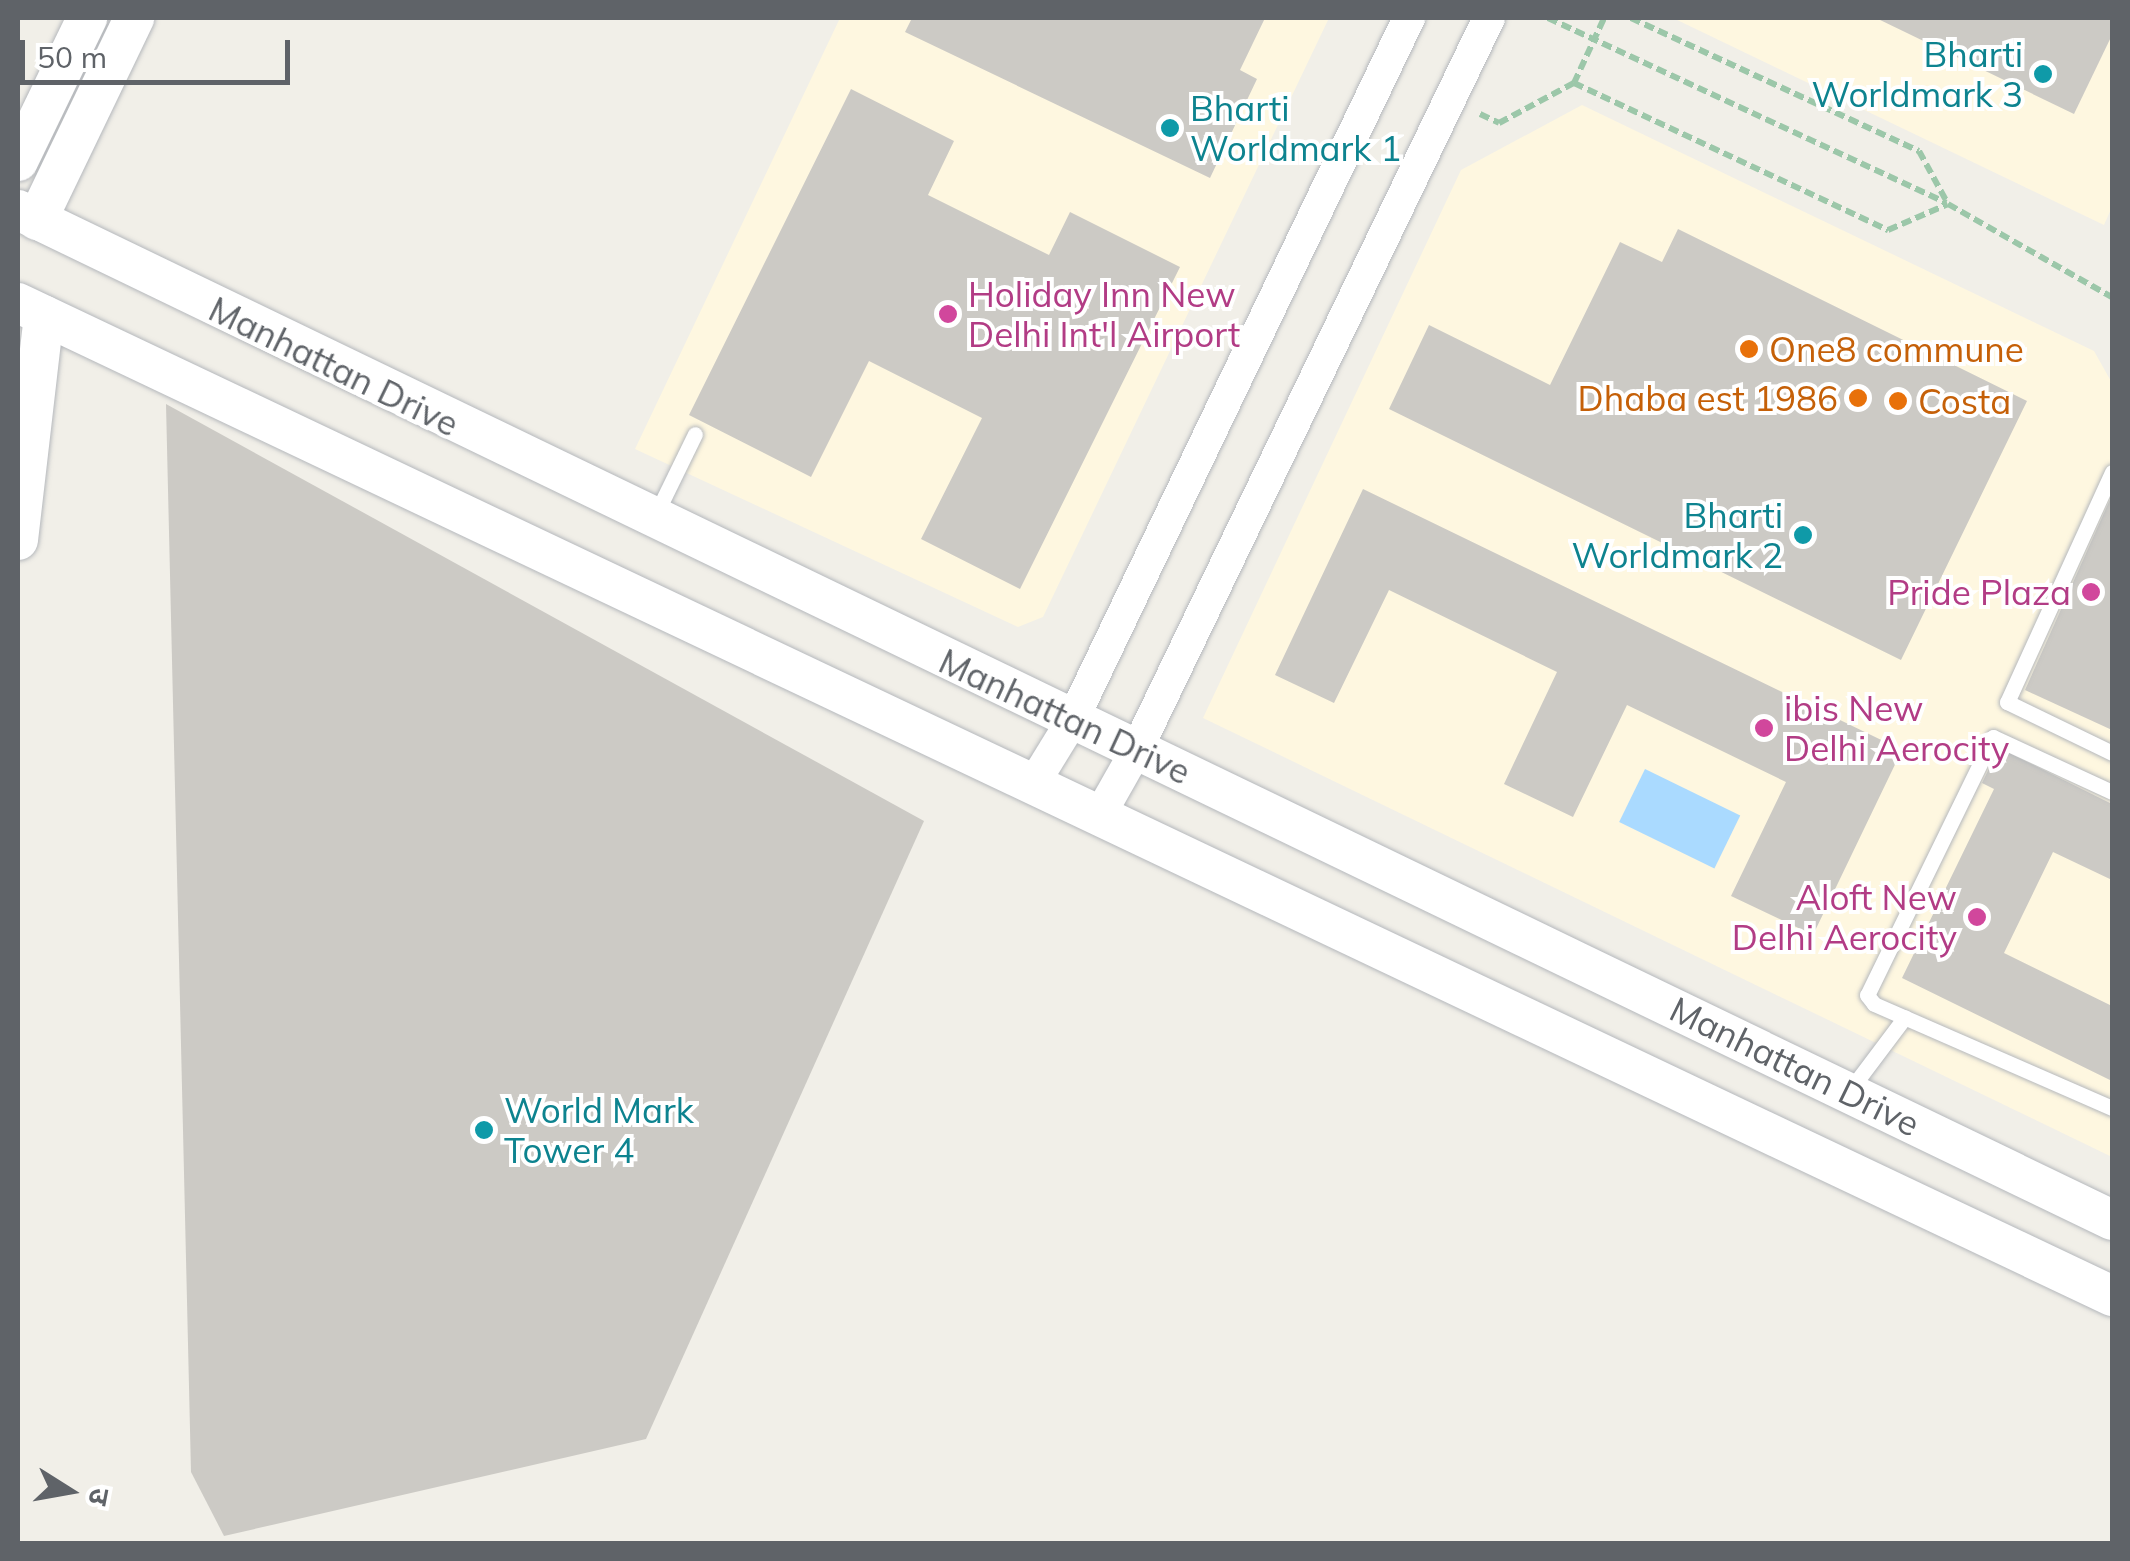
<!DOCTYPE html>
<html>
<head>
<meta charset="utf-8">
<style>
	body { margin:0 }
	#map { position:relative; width:2130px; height:1561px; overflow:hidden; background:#f1efe8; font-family:Mulish,"Noto Sans Devanagari",sans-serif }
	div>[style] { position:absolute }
	.commercial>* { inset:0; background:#fef7e0 }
	.water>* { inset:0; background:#aadaff; transform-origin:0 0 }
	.building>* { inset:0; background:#cccac5 }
	.path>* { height:6px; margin-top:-3px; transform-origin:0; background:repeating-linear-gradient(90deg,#9cc7a9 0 10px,transparent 0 15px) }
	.roads { filter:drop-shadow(0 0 2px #b5b8bc) drop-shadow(0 0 2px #b5b8bc) }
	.service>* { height:15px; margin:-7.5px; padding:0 7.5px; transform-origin:7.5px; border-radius:7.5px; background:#fff }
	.minor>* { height:32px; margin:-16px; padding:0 16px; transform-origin:16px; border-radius:16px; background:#fff }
	.tertiary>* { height:40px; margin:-20px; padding:0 20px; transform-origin:20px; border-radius:20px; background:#fff }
	.dots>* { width:28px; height:28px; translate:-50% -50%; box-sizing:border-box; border:5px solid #fff; border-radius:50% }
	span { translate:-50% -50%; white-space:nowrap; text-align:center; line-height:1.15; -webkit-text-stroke:8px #fff; paint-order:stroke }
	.culture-label { font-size:35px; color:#0d838f }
	.right { translate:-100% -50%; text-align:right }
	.left { translate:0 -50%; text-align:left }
	.hotel-label { font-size:35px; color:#b23c85 }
	.food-label { font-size:35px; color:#c56008 }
	.street-label { font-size:35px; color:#5f6368 }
	.frame { position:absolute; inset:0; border:20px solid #5f6368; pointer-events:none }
	.north { position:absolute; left:20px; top:1441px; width:100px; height:100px; -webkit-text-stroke:8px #fff; paint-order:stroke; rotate:101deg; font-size:28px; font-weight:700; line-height:40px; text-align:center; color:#5f6368 }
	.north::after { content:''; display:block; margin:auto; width:35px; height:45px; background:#5f6368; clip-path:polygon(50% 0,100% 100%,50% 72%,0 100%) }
	.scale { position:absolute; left:20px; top:40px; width:270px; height:45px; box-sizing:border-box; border:5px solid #5f6368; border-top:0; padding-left:12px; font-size:30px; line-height:35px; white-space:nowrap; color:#5f6368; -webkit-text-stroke:8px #fff; paint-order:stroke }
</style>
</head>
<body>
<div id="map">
	<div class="commercial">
		<div style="clip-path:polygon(840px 18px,1329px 18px,1043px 617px,1018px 627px,635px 449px)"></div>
		<div style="clip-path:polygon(1673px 18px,2112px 18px,2112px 207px,2104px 225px)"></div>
		<div style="clip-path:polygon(1582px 105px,2094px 351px,2112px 383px,2112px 1157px,1203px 718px,1461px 170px)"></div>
	</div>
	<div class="water">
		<div style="left:1645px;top:769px;width:106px;height:59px;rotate:26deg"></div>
	</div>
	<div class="building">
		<div style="clip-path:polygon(912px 18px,1265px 18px,1240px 70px,1257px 79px,1210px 178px,905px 32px)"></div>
		<div style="clip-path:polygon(1876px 18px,2112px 18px,2112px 35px,2074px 114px)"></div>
		<div style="clip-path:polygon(851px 89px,954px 141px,928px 195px,1049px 255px,1070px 212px,1180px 267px,1020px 589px,921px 539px,982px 418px,869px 361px,811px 477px,689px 415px)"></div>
		<div style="clip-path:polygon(1678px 229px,2027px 401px,1901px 660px,1389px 409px,1429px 325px,1550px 385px,1620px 242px,1662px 262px)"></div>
		<div style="clip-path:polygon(166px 404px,924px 821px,646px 1439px,224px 1536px,191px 1472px)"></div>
		<div style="clip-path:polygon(1363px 489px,1902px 750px,1813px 935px,1731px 896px,1786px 782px,1627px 705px,1573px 817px,1504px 784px,1557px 672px,1389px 590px,1334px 703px,1275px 675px)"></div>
		<div style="clip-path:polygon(2112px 495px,2112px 730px,2025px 690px)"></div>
		<div style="clip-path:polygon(1999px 748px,2112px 804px,2112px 880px,2053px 852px,2004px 953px,2112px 1006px,2112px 1081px,1902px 978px,1994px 789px,1982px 783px)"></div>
	</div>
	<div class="path">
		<div style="left:1548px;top:18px;width:439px;rotate:24.9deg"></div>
		<div style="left:1631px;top:18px;width:317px;rotate:24.8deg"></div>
		<div style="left:1919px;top:151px;width:60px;rotate:61.3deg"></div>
		<div style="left:1948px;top:204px;width:189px;rotate:29.6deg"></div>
		<div style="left:1574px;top:83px;width:72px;rotate:-65.2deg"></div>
		<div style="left:1480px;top:114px;width:21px;rotate:25deg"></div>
		<div style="left:1499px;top:123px;width:85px;rotate:-28.1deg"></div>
		<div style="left:1574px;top:83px;width:347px;rotate:25.1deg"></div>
		<div style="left:1888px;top:230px;width:65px;rotate:-23.4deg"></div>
	</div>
	<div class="roads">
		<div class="service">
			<div style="left:2112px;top:472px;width:253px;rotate:114.5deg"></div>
			<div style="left:2007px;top:702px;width:117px;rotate:25.9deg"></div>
			<div style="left:655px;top:516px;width:91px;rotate:-64deg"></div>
			<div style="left:2112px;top:792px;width:131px;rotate:-155.2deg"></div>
			<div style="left:1993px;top:737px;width:287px;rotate:116deg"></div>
			<div style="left:1867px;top:995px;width:11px;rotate:52deg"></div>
			<div style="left:1874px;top:1004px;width:260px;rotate:23.6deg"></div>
			<div style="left:1850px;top:1090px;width:91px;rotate:-53deg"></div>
		</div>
		<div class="minor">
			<div style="left:1032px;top:786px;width:76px;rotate:-58.4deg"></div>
			<div style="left:1072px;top:721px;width:780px;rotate:-64.39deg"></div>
			<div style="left:1098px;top:818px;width:79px;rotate:-60.5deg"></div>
			<div style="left:1137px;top:749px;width:811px;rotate:-64.29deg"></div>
		</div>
		<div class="tertiary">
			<div style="left:18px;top:161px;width:159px;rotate:-64.2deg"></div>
			<div style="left:18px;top:210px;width:2325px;rotate:25.75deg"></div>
			<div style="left:37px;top:220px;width:224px;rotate:-64.3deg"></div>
			<div style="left:18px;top:303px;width:2318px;rotate:25.37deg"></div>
			<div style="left:18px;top:540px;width:226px;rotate:-83.4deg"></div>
		</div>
	</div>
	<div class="dots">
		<div style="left:2043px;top:74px;background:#0f9aa8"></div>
		<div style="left:1170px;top:128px;background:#0f9aa8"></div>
		<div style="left:948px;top:314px;background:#d1479c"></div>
		<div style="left:1749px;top:349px;background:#e8710a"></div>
		<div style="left:1858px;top:398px;background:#e8710a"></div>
		<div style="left:1898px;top:401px;background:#e8710a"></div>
		<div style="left:1803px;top:535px;background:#0f9aa8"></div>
		<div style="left:2091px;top:592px;background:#d1479c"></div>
		<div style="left:1764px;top:728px;background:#d1479c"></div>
		<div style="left:1977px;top:917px;background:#d1479c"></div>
		<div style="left:484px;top:1130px;background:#0f9aa8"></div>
	</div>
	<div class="culture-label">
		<span class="right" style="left:2023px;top:74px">Bharti<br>Worldmark 3</span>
		<span class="left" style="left:1190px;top:128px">Bharti<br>Worldmark 1</span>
		<span class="right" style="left:1783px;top:535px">Bharti<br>Worldmark 2</span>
		<span class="left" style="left:504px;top:1130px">World Mark<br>Tower 4</span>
	</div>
	<div class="hotel-label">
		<span class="left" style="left:968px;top:314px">Holiday Inn New<br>Delhi Int'l Airport</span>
		<span class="right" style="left:2071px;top:592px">Pride Plaza</span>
		<span class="left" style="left:1784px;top:728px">ibis New<br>Delhi Aerocity</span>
		<span class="right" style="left:1957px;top:917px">Aloft New<br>Delhi Aerocity</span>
	</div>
	<div class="food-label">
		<span class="left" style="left:1769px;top:349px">One8 commune</span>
		<span class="right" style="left:1838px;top:398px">Dhaba est 1986</span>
		<span class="left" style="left:1918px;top:401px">Costa</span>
	</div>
	<div class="street-label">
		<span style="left:334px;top:366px;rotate:26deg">Manhattan Drive</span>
		<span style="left:1065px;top:716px;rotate:25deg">Manhattan Drive</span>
		<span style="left:1795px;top:1066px;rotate:26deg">Manhattan Drive</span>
	</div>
	<div class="frame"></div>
	<div class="north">उ</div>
	<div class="scale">50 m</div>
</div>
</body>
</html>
